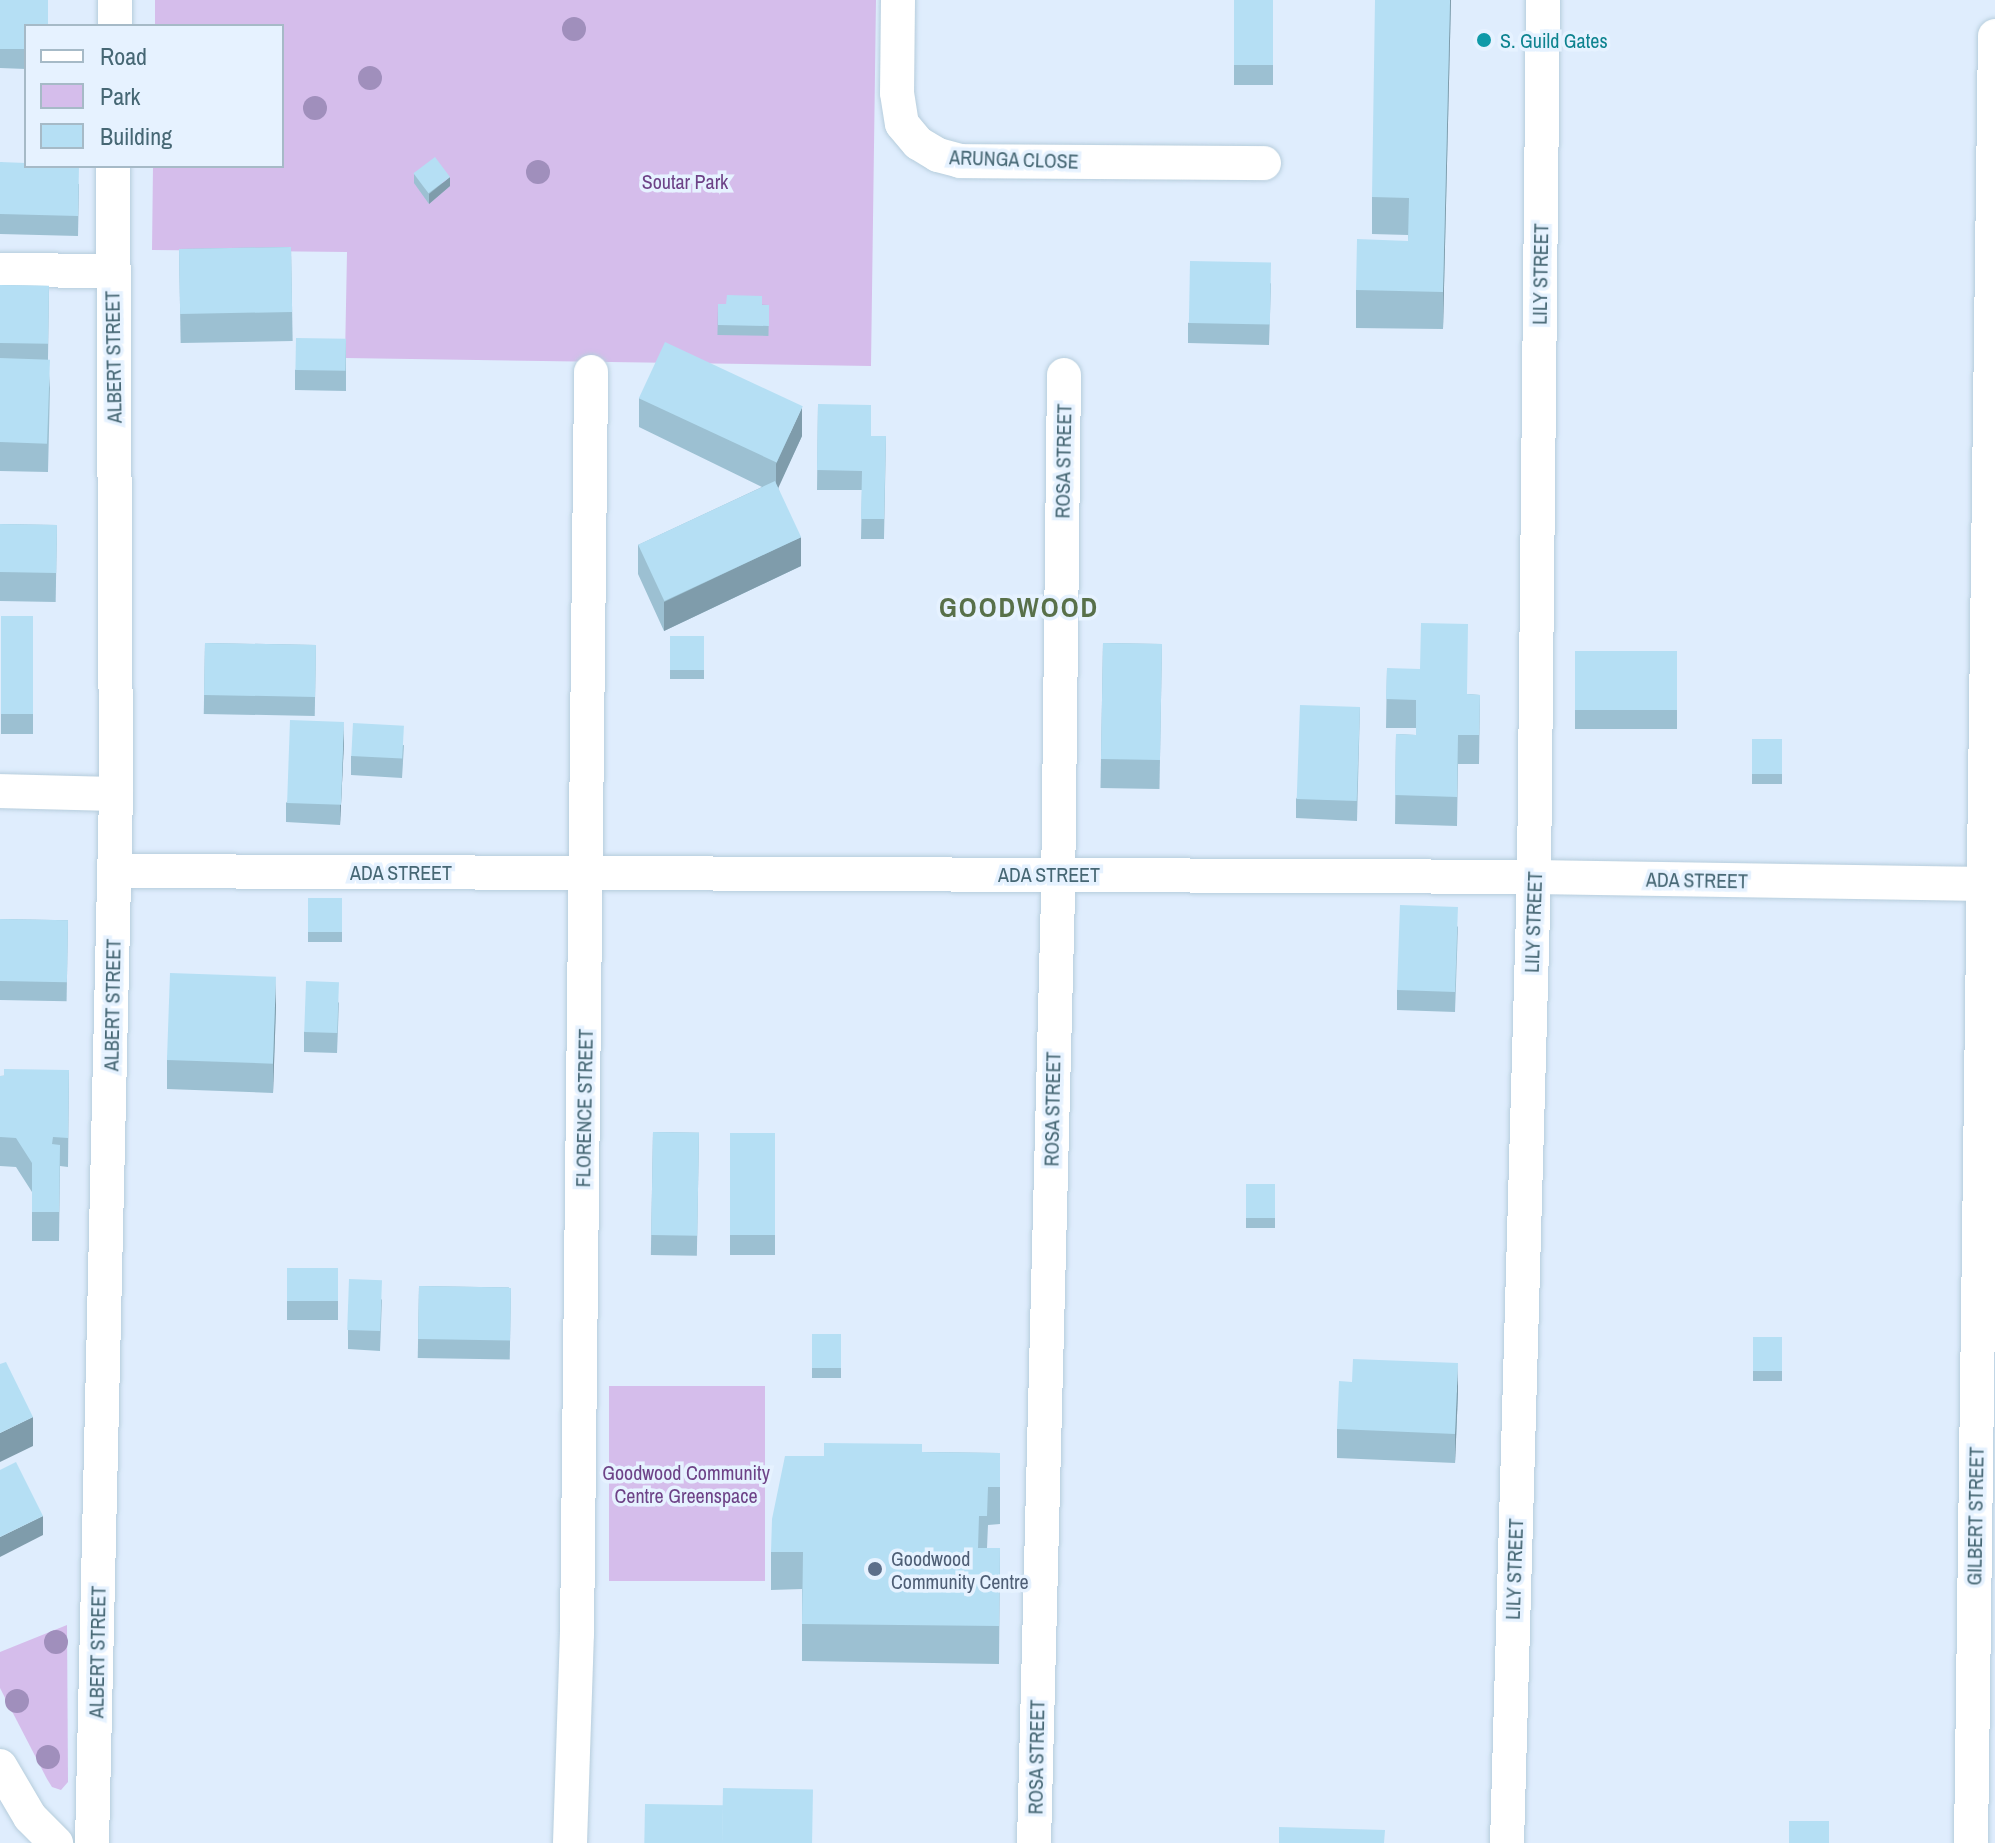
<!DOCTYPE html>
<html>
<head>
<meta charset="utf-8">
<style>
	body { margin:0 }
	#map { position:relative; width:1995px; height:1843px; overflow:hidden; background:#dfedfd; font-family:"Archivo Narrow",sans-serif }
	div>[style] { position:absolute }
	.green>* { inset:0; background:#d5bdeb; transform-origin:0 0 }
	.roads { filter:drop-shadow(0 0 2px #b6cddc) drop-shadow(0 0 2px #b6cddc) }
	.minor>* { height:34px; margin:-17px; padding:0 17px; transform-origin:17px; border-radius:17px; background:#fff }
	.trees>* { width:24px; height:24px; margin:-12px; border-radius:50%; background:#a08fbc }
	.wall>* { inset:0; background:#9cc0d2; transform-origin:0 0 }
	.shaded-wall>* { inset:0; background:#7f9cab }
	.building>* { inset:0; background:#b5dff4; transform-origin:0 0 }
	.dots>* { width:22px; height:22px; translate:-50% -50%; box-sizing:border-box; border:4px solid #e6f2ff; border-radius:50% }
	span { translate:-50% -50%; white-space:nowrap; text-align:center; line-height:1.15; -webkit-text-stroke:7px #e6f2ff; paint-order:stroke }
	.culture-label { font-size:20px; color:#0d838f }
	.left { translate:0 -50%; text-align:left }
	.street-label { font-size:20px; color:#466774 }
	.park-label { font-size:20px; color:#6d4287 }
	.service-label { font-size:20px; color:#4e5e75 }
	.district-label { font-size:28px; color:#587049; font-weight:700; letter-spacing:2px }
	.legend { position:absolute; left:24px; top:24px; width:260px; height:144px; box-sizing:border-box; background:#e6f2ff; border:2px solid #a6bac7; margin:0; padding:10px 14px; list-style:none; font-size:24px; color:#466774 }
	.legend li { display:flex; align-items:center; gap:16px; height:40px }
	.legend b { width:40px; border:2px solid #a6bac7 }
</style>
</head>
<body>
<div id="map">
	<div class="green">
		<div style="clip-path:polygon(155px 0,876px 0,871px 366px,345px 358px,347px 252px,152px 250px,153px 166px,282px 166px,282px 26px,155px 26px)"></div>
		<div style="left:609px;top:1386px;width:156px;height:195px"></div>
		<div style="clip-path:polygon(67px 1625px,68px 1782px,61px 1790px,52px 1787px,47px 1779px,0 1688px,0 1652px)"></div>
	</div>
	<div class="roads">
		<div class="minor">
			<div style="left:898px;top:0;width:93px;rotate:90.6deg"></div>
			<div style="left:897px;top:93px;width:31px;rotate:81deg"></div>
			<div style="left:902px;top:124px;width:25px;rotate:50deg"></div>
			<div style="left:918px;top:143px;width:23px;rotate:31deg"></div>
			<div style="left:938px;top:155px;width:23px;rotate:15deg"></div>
			<div style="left:960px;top:161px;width:304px;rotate:0.4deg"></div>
			<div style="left:115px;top:26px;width:26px;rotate:-90deg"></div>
			<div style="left:0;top:270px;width:112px;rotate:0.5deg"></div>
			<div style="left:0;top:791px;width:116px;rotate:1.5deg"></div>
			<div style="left:115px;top:871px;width:1419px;rotate:0.24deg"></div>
			<div style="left:1534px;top:877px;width:450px;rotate:0.9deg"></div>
			<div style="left:0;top:1766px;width:59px;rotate:59.5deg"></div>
			<div style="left:30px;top:1817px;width:37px;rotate:45deg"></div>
			<div style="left:92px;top:1843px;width:1049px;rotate:-88.69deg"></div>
			<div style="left:116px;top:794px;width:628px;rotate:-90.27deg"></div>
			<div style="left:570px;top:1843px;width:209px;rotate:-88.1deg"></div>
			<div style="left:577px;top:1634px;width:1262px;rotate:-89.36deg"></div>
			<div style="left:1034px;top:1843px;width:948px;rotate:-88.55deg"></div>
			<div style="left:1058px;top:895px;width:520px;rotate:-89.34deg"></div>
			<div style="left:1507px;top:1843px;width:966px;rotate:-88.4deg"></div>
			<div style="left:1534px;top:877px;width:877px;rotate:-89.41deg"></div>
			<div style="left:1971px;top:1843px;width:1807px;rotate:-89.24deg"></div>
		</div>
	</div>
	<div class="trees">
		<div style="left:574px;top:29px"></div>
		<div style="left:370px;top:78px"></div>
		<div style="left:315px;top:108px"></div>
		<div style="left:538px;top:172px"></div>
		<div style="left:56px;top:1642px"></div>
		<div style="left:17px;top:1701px"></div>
		<div style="left:48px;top:1757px"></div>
	</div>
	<div class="wall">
		<div style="clip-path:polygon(0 0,26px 26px,26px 69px,0 68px)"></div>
		<div style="left:1234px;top:0;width:39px;height:85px"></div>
		<div style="clip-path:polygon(1451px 0,1443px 329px,1356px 328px,1356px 290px,1408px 241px,1408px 235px,1372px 234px,1372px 197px)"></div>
		<div style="clip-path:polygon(0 162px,79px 184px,78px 236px,0 234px)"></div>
		<div style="clip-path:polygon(414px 174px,450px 186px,429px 204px,414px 183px)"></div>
		<div style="left:291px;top:247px;width:94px;height:112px;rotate:89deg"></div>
		<div style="clip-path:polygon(1271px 283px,1269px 345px,1188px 343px,1188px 323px)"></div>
		<div style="clip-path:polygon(0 285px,49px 286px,48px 359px,50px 388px,48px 472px,0 471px)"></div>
		<div style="left:718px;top:304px;width:51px;height:31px;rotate:1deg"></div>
		<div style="clip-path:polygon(346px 339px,346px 391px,295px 390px,295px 370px)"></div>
		<div style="clip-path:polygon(639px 398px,802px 436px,778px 487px,801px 566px,664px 631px,638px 574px,638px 545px,762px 487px,639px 427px)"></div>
		<div style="clip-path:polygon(818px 404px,871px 436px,886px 436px,884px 539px,861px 539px,862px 490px,817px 490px)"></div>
		<div style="left:0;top:524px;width:57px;height:77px;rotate:1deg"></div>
		<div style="left:1px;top:616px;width:32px;height:118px"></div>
		<div style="left:670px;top:636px;width:34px;height:43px"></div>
		<div style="left:205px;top:643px;width:111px;height:71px;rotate:1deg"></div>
		<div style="left:1103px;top:643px;width:59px;height:145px;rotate:1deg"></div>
		<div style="left:1575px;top:651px;width:102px;height:78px"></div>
		<div style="clip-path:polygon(1387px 668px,1467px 694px,1480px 695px,1479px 764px,1458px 764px,1457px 826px,1395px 824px,1396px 734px,1416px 735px,1416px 728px,1386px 728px)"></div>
		<div style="clip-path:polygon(1360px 707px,1357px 821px,1296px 818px,1296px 799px)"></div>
		<div style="left:1752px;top:739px;width:30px;height:45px"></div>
		<div style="clip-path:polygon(344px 742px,340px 825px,286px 822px,286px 803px)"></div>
		<div style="clip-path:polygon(404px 745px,402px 778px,351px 775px,351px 756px)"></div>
		<div style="left:308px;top:898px;width:34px;height:44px"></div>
		<div style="left:0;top:919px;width:68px;height:81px;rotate:1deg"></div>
		<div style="clip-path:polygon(1458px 926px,1455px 1012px,1397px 1010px,1397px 990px)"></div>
		<div style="clip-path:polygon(339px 1002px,337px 1053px,304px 1052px,304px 1032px)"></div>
		<div style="clip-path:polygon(276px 1006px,273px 1093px,167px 1089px,167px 1060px)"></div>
		<div style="clip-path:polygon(69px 1070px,68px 1167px,60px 1166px,59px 1241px,32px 1241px,32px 1192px,16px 1167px,0 1166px,0 1076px)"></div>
		<div style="left:653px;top:1132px;width:46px;height:123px;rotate:1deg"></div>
		<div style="left:730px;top:1133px;width:45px;height:122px"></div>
		<div style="left:1246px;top:1184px;width:29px;height:44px"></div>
		<div style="left:287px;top:1268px;width:51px;height:52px"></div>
		<div style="left:419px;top:1286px;width:92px;height:72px;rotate:1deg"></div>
		<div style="clip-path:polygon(382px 1299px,380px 1351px,348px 1349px,348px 1330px)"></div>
		<div style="left:812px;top:1334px;width:29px;height:44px"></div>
		<div style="left:1753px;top:1337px;width:29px;height:44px"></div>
		<div style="clip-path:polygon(1458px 1392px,1455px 1463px,1337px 1458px,1337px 1429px)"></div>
		<div style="clip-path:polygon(922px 1452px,1000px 1453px,1000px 1524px,988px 1525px,987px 1548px,1000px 1548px,999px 1664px,802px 1661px,802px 1589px,771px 1590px,771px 1552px,824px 1456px)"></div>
	</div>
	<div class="shaded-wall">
		<div style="clip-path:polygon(1450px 0,1451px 0,1443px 329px,1443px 292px)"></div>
		<div style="clip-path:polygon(450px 177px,450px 186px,429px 204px,429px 194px)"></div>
		<div style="clip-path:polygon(802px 407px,802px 436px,776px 493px,776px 464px)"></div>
		<div style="clip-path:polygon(801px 537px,801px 566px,664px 631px,664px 602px)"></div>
		<div style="clip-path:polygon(344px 722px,344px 742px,340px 825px,340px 805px)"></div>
		<div style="clip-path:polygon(276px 977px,276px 1006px,273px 1093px,273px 1064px)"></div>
		<div style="clip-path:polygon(1458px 1363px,1458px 1392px,1455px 1463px,1455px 1434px)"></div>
		<div style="clip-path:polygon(33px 1417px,33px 1446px,0 1462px,0 1433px)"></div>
		<div style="clip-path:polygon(43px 1516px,43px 1535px,0 1557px,0 1537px)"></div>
	</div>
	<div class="building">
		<div style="clip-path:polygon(0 0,48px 0,48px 26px,26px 26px,26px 49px,0 49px)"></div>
		<div style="left:1234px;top:0;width:39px;height:65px"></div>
		<div style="clip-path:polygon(1375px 0,1450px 0,1443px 292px,1356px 290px,1357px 239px,1408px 241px,1409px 198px,1372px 197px)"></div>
		<div style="left:435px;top:157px;width:25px;height:27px;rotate:53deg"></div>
		<div style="clip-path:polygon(0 162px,26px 163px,26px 166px,79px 166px,78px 216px,0 214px)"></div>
		<div style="left:291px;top:247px;width:65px;height:112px;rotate:89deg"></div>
		<div style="left:1190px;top:261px;width:81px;height:62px;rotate:1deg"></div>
		<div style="left:0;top:285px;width:49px;height:58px;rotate:1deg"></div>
		<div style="clip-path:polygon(727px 295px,762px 296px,762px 305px,769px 305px,769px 326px,718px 325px,718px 304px,726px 304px)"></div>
		<div style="left:296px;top:338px;width:50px;height:32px;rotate:1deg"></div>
		<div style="left:665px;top:342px;width:152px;height:62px;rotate:25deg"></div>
		<div style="left:0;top:358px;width:50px;height:84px;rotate:2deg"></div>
		<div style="clip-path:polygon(818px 404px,871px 405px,871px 436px,886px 436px,884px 519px,861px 519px,862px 471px,817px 470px)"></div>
		<div style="left:775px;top:481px;width:62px;height:151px;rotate:65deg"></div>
		<div style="left:0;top:524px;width:57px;height:48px;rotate:1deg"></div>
		<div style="left:1px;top:616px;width:32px;height:98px"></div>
		<div style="clip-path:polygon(1421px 623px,1468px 624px,1467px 694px,1480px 695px,1479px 735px,1458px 735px,1457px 797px,1395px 795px,1396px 734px,1416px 735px,1416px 700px,1386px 699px,1387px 668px,1420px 669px)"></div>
		<div style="left:670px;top:636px;width:34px;height:34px"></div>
		<div style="left:205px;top:643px;width:111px;height:52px;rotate:1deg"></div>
		<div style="left:1103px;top:643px;width:59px;height:116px;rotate:1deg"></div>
		<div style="left:1575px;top:651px;width:102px;height:59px"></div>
		<div style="left:1300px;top:705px;width:60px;height:94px;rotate:2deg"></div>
		<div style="left:290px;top:720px;width:54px;height:83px;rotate:2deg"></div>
		<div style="left:353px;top:723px;width:51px;height:33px;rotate:3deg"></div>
		<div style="left:1752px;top:739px;width:30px;height:35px"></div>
		<div style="left:308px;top:898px;width:34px;height:34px"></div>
		<div style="left:1400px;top:905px;width:58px;height:85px;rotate:2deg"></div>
		<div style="left:0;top:919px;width:68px;height:62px;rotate:1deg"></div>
		<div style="left:170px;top:973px;width:106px;height:87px;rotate:2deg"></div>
		<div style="left:306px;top:981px;width:33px;height:51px;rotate:2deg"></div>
		<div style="clip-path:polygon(4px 1069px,69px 1070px,68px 1138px,53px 1137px,52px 1144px,60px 1145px,59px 1212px,32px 1212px,32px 1163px,16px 1138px,0 1137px,0 1076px,4px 1076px)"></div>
		<div style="left:653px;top:1132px;width:46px;height:103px;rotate:1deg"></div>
		<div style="left:730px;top:1133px;width:45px;height:102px"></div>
		<div style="left:1246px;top:1184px;width:29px;height:34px"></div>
		<div style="left:287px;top:1268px;width:51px;height:33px"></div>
		<div style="left:349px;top:1279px;width:33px;height:51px;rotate:2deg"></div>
		<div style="left:419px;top:1286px;width:92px;height:53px;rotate:1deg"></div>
		<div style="left:812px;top:1334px;width:29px;height:34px"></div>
		<div style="left:1753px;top:1337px;width:29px;height:34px"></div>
		<div style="clip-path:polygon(1353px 1359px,1458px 1363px,1455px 1434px,1337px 1429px,1339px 1381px,1352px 1382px)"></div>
		<div style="clip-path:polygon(6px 1362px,33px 1417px,0 1433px,0 1364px)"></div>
		<div style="clip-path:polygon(824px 1443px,922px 1444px,922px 1452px,1000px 1453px,1000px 1487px,988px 1487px,987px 1516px,979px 1516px,978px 1548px,1000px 1548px,999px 1626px,802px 1624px,803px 1552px,771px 1552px,772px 1519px,785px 1456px,824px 1456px)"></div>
		<div style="clip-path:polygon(16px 1462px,43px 1516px,0 1537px,0 1470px)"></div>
		<div style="left:723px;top:1788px;width:90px;height:55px;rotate:1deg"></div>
		<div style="left:645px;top:1804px;width:78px;height:39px;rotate:1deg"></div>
		<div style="left:1789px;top:1821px;width:40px;height:22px"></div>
		<div style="clip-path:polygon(1279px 1827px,1385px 1830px,1384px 1843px,1279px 1843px)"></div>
	</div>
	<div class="dots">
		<div style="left:1484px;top:40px;background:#0f9aa8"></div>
		<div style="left:875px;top:1569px;background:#5c6f8a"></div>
	</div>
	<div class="culture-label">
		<span class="left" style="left:1500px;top:40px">S. Guild Gates</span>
	</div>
	<div class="street-label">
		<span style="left:1014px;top:159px;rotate:2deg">ARUNGA CLOSE</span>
		<span style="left:1540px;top:274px;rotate:-89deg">LILY STREET</span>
		<span style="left:113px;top:357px;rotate:-91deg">ALBERT STREET</span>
		<span style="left:1063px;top:461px;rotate:-89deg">ROSA STREET</span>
		<span style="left:401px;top:872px">ADA STREET</span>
		<span style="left:1049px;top:874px">ADA STREET</span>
		<span style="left:1697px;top:880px;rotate:1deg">ADA STREET</span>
		<span style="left:1533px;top:922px;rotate:-88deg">LILY STREET</span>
		<span style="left:112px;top:1005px;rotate:-89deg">ALBERT STREET</span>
		<span style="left:584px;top:1108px;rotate:-89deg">FLORENCE STREET</span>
		<span style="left:1052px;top:1109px;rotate:-89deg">ROSA STREET</span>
		<span style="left:1975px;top:1516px;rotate:-89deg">GILBERT STREET</span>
		<span style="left:1514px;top:1569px;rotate:-88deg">LILY STREET</span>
		<span style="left:97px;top:1652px;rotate:-89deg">ALBERT STREET</span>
		<span style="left:1036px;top:1757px;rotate:-89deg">ROSA STREET</span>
	</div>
	<div class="park-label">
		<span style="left:685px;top:181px">Soutar Park</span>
		<span style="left:686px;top:1484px">Goodwood Community<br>Centre Greenspace</span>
	</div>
	<div class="service-label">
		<span class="left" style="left:891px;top:1570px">Goodwood<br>Community Centre</span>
	</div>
	<div class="district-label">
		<span style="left:1019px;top:607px">GOODWOOD</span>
	</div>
	<ul class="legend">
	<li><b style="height:10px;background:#fff"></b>Road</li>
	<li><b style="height:22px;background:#d5bdeb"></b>Park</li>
	<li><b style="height:22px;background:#b5dff4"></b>Building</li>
	</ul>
</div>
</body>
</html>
